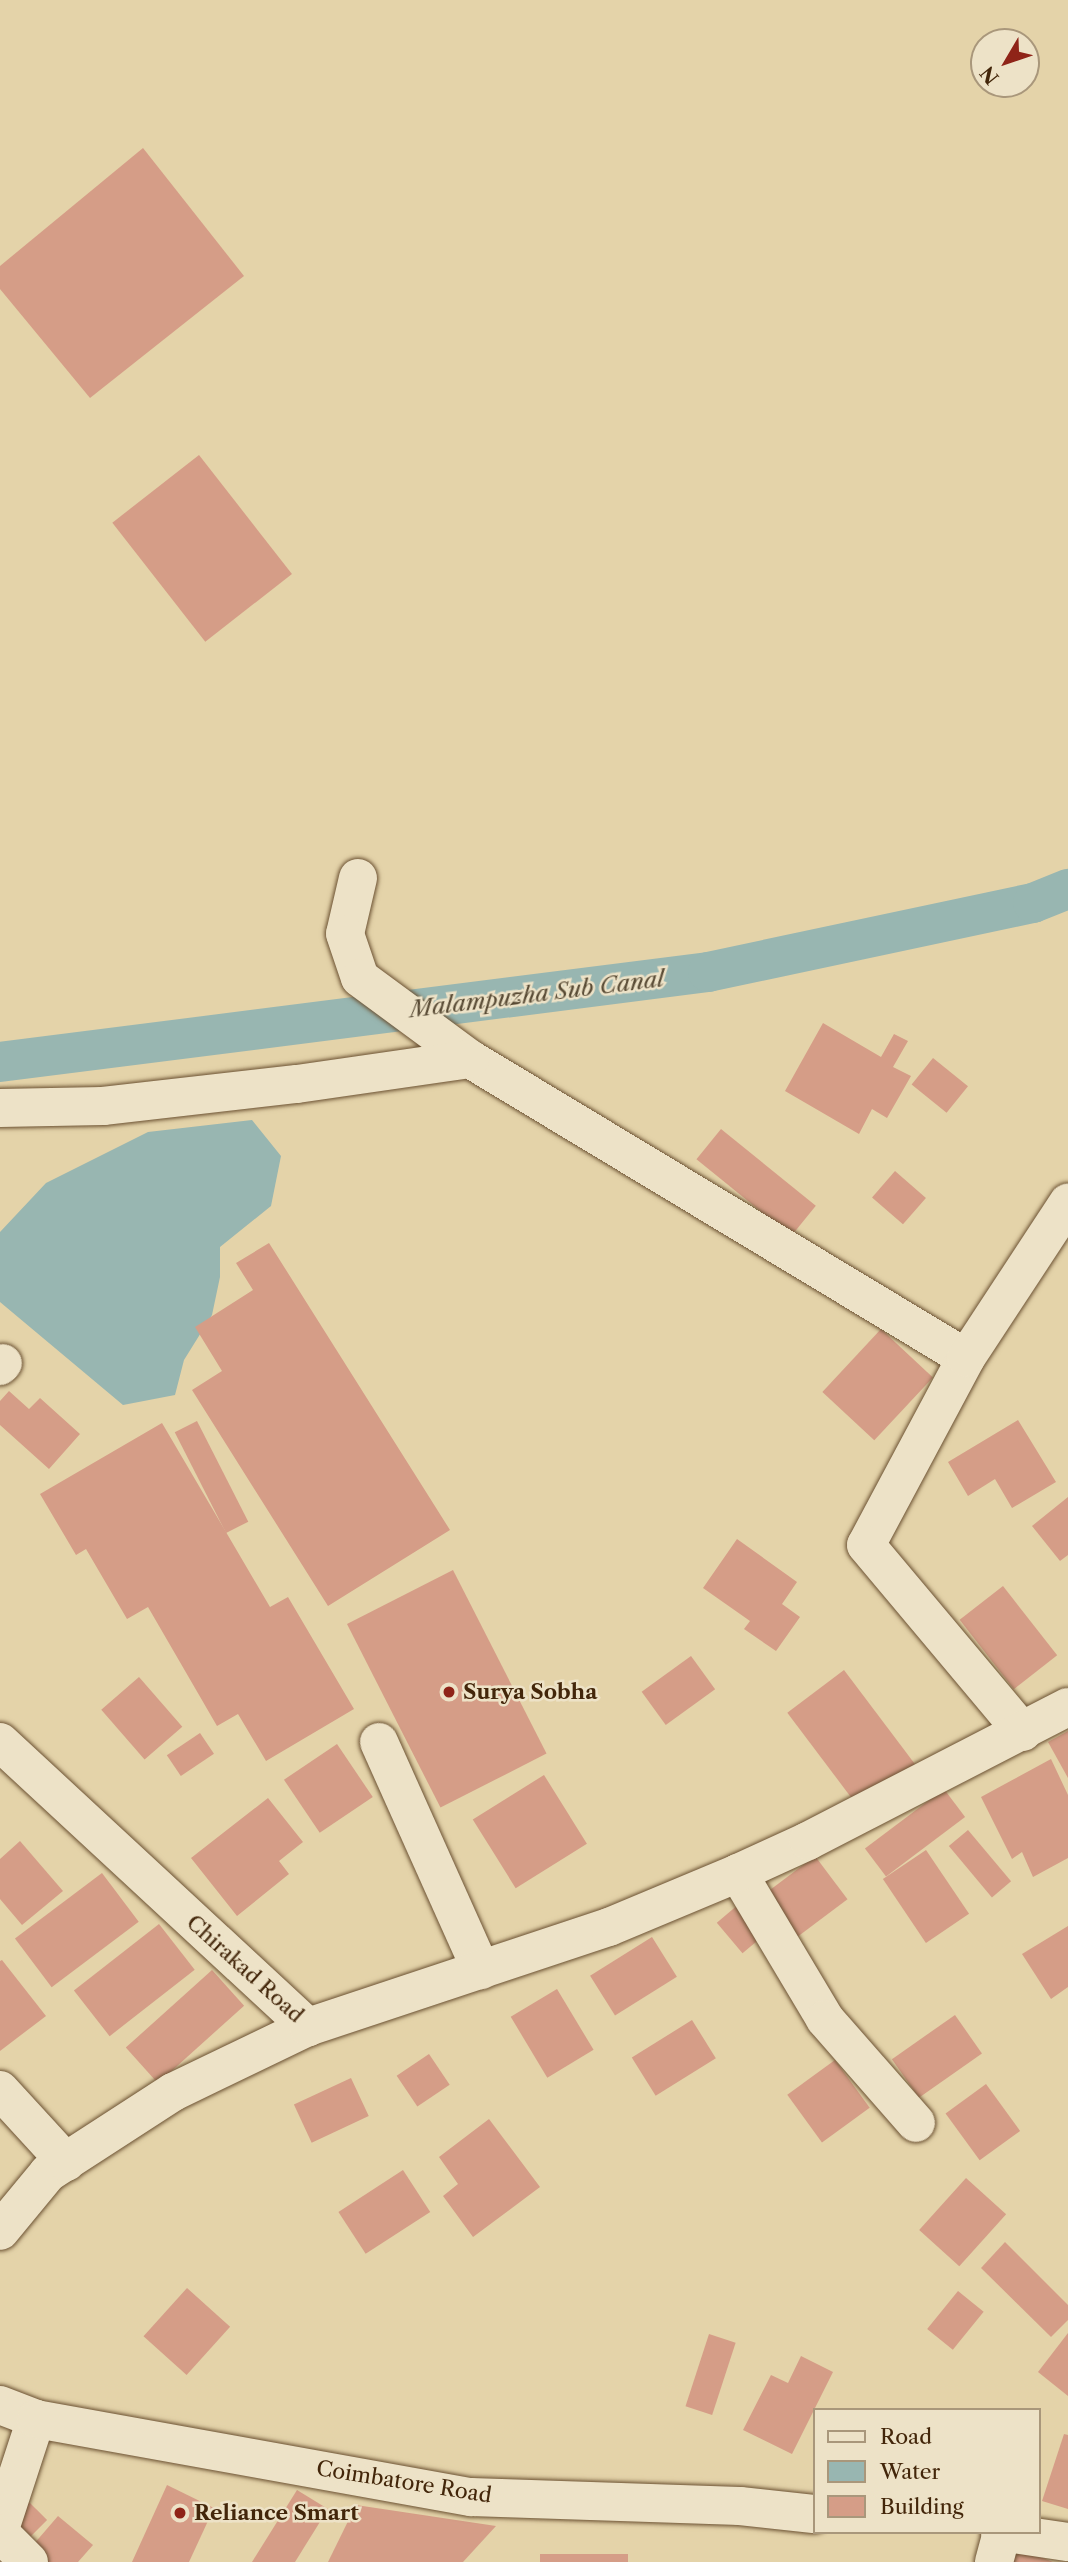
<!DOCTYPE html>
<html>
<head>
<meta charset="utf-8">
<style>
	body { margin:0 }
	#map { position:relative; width:1068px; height:2562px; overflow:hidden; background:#e4d3a9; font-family:"Libre Caslon Text",serif }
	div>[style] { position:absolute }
	.water>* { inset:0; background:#98b6b1 }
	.canal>* { height:40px; margin:-20px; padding:0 20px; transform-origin:20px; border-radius:20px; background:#98b6b1 }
	.building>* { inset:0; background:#d59d87; transform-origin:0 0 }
	.roads { filter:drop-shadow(0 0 2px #6b5132) drop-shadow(0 0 2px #6b5132) }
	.minor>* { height:38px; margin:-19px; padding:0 19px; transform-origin:19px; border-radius:19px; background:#ede2c7 }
	.secondary>* { height:38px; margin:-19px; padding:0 19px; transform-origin:19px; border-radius:19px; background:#ede2c7 }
	.dots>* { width:19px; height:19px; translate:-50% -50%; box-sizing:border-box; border:4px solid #ede2c7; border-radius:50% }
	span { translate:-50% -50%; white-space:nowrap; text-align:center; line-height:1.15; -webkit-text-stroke:5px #ede2c7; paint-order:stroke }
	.poi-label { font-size:21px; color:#43260a; font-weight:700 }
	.left { translate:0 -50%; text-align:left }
	.street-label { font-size:21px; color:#43260a }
	.water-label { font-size:23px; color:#584a34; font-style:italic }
	.legend { position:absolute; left:813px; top:2408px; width:228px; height:126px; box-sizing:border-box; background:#ede2c7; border:2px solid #a9977b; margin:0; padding:9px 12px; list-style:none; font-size:21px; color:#43260a }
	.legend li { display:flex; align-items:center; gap:14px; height:35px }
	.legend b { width:35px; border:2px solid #a9977b }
	.north { position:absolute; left:970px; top:28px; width:70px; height:70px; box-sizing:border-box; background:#ede2c7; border:2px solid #a9977b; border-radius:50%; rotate:231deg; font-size:19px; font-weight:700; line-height:28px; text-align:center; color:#43260a }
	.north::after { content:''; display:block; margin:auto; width:24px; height:32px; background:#8f2418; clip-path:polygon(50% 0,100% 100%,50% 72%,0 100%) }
</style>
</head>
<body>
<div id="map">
	<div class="water">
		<div style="clip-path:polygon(252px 1120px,281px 1156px,271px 1206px,220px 1247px,220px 1277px,212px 1315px,184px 1360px,175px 1395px,123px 1405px,0 1302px,0 1232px,46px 1183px,148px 1132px)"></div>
	</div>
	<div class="canal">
		<div style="left:0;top:1062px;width:714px;rotate:-7.24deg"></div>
		<div style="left:708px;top:972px;width:332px;rotate:-12deg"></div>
		<div style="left:1033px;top:903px;width:38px;rotate:-22deg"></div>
	</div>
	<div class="building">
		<div style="clip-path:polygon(143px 148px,244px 276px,90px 398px,0 289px,0 266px)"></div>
		<div style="left:199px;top:455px;width:151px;height:110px;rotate:52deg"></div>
		<div style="clip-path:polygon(823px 1023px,881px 1057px,894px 1034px,908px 1041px,893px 1067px,911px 1076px,887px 1118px,872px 1109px,859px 1134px,785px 1091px)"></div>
		<div style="left:933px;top:1058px;width:45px;height:34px;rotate:39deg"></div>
		<div style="left:721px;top:1129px;width:122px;height:39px;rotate:39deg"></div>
		<div style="left:895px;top:1171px;width:41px;height:35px;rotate:41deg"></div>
		<div style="clip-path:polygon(269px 1243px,450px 1530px,328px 1606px,192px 1390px,222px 1371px,195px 1327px,253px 1290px,236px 1263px)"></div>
		<div style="left:881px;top:1329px;width:71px;height:86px;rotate:43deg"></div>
		<div style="clip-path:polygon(9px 1391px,29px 1409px,40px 1398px,80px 1434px,49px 1469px,0 1425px,0 1401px)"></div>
		<div style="clip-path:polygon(1018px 1420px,1056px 1482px,1012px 1508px,995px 1479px,968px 1496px,948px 1462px)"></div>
		<div style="left:197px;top:1421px;width:113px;height:25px;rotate:63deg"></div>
		<div style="clip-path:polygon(162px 1423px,270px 1607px,288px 1597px,354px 1709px,266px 1761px,238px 1714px,217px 1726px,148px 1607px,127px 1619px,86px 1549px,76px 1555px,40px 1494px)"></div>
		<div style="clip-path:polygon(1068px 1497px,1068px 1555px,1060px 1561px,1032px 1526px)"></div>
		<div style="clip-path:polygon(737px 1539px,797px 1582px,782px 1604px,800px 1617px,776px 1651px,744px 1629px,750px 1621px,703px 1588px)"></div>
		<div style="left:453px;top:1570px;width:206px;height:119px;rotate:63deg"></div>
		<div style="left:1003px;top:1586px;width:88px;height:55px;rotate:52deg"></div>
		<div style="left:691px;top:1656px;width:41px;height:61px;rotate:54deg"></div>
		<div style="left:844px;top:1670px;width:124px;height:71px;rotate:53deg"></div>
		<div style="left:139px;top:1677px;width:66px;height:50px;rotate:49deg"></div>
		<div style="clip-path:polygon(1068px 1731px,1068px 1778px,1048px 1742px)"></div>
		<div style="left:200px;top:1733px;width:25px;height:40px;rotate:56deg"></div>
		<div style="left:337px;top:1744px;width:64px;height:64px;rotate:56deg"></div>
		<div style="clip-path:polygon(1051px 1759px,1068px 1795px,1068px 1858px,1033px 1877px,1022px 1852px,1012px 1859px,981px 1797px)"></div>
		<div style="left:544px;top:1775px;width:81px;height:84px;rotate:58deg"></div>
		<div style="left:944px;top:1789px;width:35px;height:99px;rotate:53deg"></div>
		<div style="clip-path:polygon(268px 1798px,303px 1842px,279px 1861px,289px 1874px,237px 1916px,191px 1858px)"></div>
		<div style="left:968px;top:1830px;width:67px;height:25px;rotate:50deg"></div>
		<div style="clip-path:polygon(20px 1841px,63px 1891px,22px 1925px,0 1899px,0 1859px)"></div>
		<div style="left:926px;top:1850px;width:77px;height:52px;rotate:56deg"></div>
		<div style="left:815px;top:1856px;width:54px;height:63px;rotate:53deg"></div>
		<div style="left:102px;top:1873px;width:61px;height:109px;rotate:53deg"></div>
		<div style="left:739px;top:1904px;width:40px;height:29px;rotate:50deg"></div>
		<div style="left:159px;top:1924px;width:58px;height:108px;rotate:52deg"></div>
		<div style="clip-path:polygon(1068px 1926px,1068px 1987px,1051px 1999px,1022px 1954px)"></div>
		<div style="left:652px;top:1937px;width:47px;height:73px;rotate:58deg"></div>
		<div style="clip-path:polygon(2px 1960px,46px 2016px,0 2051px,0 1961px)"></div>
		<div style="left:212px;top:1970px;width:48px;height:116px;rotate:48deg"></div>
		<div style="left:557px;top:1989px;width:71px;height:54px;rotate:59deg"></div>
		<div style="left:955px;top:2015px;width:47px;height:77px;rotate:55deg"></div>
		<div style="left:692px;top:2020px;width:45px;height:71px;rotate:58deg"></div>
		<div style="left:429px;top:2054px;width:37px;height:39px;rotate:56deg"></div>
		<div style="left:835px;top:2060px;width:59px;height:59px;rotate:54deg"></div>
		<div style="left:351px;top:2078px;width:42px;height:63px;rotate:65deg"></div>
		<div style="left:986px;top:2084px;width:58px;height:50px;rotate:54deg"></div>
		<div style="clip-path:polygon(489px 2119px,540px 2187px,473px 2237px,443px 2196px,458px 2184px,439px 2157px)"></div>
		<div style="left:403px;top:2170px;width:50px;height:77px;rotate:57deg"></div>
		<div style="left:966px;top:2178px;width:54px;height:70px;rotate:42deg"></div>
		<div style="clip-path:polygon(1005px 2242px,1068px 2305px,1068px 2320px,1051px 2337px,981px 2268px)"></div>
		<div style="left:187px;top:2288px;width:58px;height:65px;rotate:42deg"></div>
		<div style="left:958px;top:2291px;width:33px;height:49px;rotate:39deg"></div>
		<div style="clip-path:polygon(1068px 2333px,1068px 2396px,1038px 2372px)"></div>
		<div style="left:709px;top:2334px;width:28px;height:76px;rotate:18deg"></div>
		<div style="clip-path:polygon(801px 2356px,833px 2372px,792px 2454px,743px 2430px,771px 2375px,788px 2383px)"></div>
		<div style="clip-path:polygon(1064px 2434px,1068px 2435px,1068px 2509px,1042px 2501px)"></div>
		<div style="clip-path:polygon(167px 2485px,214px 2508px,189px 2562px,132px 2562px)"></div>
		<div style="clip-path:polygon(297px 2490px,328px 2509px,295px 2562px,252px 2562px)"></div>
		<div style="left:28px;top:2501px;width:27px;height:23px;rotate:45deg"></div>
		<div style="clip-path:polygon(356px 2505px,496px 2526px,463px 2562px,328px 2562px)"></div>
		<div style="clip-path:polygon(58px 2516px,93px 2545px,78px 2562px,39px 2562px,27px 2552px)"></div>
		<div style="clip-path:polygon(1013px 2546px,1053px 2562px,1007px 2562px)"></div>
		<div style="left:628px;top:2554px;width:8px;height:88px;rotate:90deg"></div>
	</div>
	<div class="roads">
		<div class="minor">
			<div style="left:358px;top:878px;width:57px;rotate:103.1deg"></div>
			<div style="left:345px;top:934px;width:46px;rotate:71.2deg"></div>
			<div style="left:360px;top:978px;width:137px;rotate:36.4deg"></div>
			<div style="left:470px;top:1059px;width:579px;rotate:31.08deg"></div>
			<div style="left:966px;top:1358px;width:212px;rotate:118.1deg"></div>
			<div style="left:866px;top:1545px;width:244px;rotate:50deg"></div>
			<div style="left:0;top:1108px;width:103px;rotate:-1.1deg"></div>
			<div style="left:103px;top:1106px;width:195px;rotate:-6.5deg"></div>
			<div style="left:297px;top:1084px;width:175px;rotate:-8.2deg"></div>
			<div style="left:966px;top:1358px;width:186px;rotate:-56.7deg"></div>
			<div style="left:0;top:1366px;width:4px;rotate:-45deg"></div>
			<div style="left:0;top:1742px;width:420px;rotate:42.8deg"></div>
			<div style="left:308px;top:2027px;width:150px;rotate:154.3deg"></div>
			<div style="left:173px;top:2092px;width:149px;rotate:147.1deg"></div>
			<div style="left:48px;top:2173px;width:75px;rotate:129.6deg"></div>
			<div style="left:379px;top:1742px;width:250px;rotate:65.9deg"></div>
			<div style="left:738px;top:1873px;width:170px;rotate:59.2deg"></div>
			<div style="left:825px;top:2019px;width:138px;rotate:48.8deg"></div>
			<div style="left:308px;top:2027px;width:317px;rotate:-18.4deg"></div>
			<div style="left:609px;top:1927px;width:140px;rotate:-22.7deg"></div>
			<div style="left:738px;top:1873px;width:77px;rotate:-24.6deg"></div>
			<div style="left:808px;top:1841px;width:292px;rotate:-27.3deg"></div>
			<div style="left:0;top:2090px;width:98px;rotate:47.5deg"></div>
			<div style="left:0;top:2529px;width:116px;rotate:-71.9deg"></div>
			<div style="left:0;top:2533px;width:41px;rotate:45deg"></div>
			<div style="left:994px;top:2562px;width:31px;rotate:-75deg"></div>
		</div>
		<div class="secondary">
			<div style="left:0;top:2405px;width:39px;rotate:21deg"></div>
			<div style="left:36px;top:2419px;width:442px;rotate:10.2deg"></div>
			<div style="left:471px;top:2497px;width:269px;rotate:1.9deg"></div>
			<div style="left:740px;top:2506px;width:74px;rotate:6.2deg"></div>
			<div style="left:1000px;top:2532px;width:69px;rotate:8.4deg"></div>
		</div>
	</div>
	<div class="dots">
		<div style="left:449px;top:1692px;background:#8f2418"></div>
		<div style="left:180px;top:2513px;background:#8f2418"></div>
	</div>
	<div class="poi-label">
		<span class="left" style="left:463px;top:1692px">Surya Sobha</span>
		<span class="left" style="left:194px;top:2513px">Reliance Smart</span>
	</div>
	<div class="street-label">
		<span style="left:245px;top:1969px;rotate:42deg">Chirakad Road</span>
		<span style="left:404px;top:2482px;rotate:9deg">Coimbatore Road</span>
	</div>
	<div class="water-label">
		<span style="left:537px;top:994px;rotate:-7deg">Malampuzha Sub Canal</span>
	</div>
	<ul class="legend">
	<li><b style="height:9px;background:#ede2c7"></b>Road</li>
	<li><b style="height:19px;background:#98b6b1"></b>Water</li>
	<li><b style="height:19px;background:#d59d87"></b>Building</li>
	</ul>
	<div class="north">N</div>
</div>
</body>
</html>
